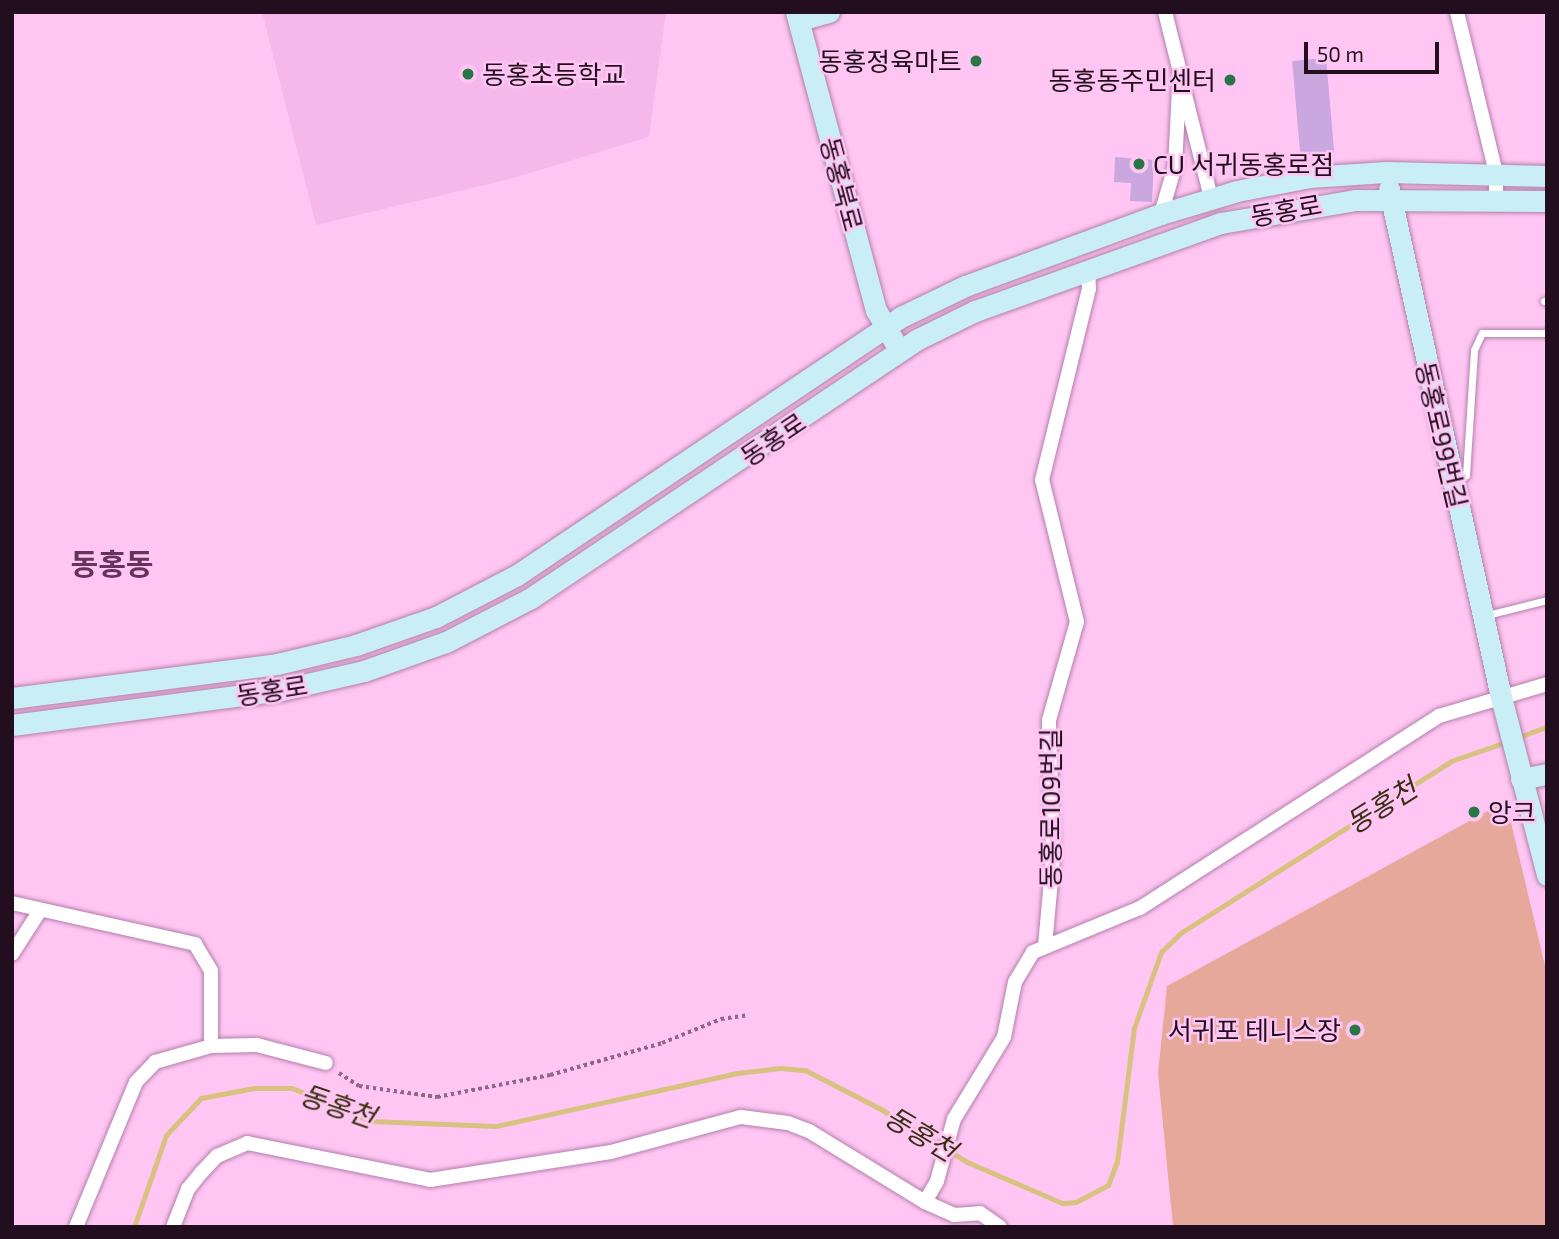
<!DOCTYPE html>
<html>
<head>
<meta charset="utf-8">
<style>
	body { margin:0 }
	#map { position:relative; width:1559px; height:1239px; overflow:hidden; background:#ffc6f4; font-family:"Exo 2","Noto Sans KR",sans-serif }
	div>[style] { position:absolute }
	.built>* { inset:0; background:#f6b8eb }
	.green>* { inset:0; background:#e6a89b }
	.stream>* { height:5px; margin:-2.5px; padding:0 2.5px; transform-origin:2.5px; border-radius:2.5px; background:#d7c281 }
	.building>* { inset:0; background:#cba7e0; transform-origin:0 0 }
	.path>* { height:3.5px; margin-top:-1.75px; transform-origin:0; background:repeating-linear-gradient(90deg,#8e6887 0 3.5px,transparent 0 7px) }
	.roads { filter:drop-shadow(0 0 2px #b480ab) drop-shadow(0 0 2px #b480ab) }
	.lane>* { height:7px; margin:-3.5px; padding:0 3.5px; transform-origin:3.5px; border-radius:3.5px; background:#fff }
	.street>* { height:14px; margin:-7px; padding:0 7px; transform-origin:7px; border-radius:7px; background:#fff }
	.secondary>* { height:21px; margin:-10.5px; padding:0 10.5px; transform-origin:10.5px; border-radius:10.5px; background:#c9eef5 }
	.dots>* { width:19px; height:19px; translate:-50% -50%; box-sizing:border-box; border:4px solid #ffc6f4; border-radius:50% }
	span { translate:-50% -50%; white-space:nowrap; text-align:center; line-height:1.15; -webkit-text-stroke:5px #ffc6f4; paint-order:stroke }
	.poi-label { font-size:26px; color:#220e1f }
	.right { translate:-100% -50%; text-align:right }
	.left { translate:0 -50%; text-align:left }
	.street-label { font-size:26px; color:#220e1f }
	.water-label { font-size:28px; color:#393013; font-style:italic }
	.quarter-label { font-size:30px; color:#63355d; font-weight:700 }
	.frame { position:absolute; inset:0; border:14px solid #220e1f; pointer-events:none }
	.scale { position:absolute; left:1304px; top:42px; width:135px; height:32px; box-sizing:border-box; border:4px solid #220e1f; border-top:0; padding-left:9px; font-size:21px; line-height:24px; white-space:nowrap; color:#220e1f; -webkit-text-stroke:5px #ffc6f4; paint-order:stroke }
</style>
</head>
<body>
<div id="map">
	<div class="built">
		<div style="clip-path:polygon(262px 12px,666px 12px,649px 137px,510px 179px,316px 225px)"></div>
	</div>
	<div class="green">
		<div style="clip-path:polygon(1506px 801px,1547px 974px,1547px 1227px,1173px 1227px,1158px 1073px,1167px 986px)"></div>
	</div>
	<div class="stream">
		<div style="left:1516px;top:738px;width:33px;rotate:-20deg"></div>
		<div style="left:134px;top:1227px;width:97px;rotate:-70.8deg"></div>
		<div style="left:166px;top:1135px;width:51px;rotate:-46.6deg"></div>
		<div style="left:201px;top:1098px;width:54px;rotate:-10.7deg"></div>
		<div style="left:254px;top:1088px;width:38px"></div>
		<div style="left:292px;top:1088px;width:86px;rotate:22.7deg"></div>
		<div style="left:371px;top:1121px;width:125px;rotate:2.3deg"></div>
		<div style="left:496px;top:1126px;width:247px;rotate:-12.4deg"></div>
		<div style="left:737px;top:1073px;width:43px;rotate:-6.6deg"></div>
		<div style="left:780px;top:1068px;width:25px;rotate:5deg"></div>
		<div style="left:805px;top:1070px;width:83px;rotate:27.2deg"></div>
		<div style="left:879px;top:1108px;width:103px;rotate:31.5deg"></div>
		<div style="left:967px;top:1162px;width:103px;rotate:23.3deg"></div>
		<div style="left:1062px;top:1203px;width:14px;rotate:-4deg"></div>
		<div style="left:1076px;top:1202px;width:36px;rotate:-28deg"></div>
		<div style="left:1108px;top:1185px;width:25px;rotate:-69deg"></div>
		<div style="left:1117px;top:1162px;width:135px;rotate:-82.8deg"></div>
		<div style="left:1134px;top:1028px;width:81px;rotate:-70.4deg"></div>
		<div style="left:1161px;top:952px;width:29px;rotate:-44deg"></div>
		<div style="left:1182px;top:932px;width:319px;rotate:-32.4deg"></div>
		<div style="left:1451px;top:761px;width:58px;rotate:-19.1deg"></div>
	</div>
	<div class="building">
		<div style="left:1326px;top:58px;width:95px;height:34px;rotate:85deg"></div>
		<div style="clip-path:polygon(1115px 157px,1154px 160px,1152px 202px,1130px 201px,1131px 183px,1114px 182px)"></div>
	</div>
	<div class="path">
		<div style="left:339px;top:1073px;width:24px;rotate:33deg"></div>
		<div style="left:359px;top:1086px;width:79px;rotate:8deg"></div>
		<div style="left:437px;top:1097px;width:115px;rotate:-11deg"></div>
		<div style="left:550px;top:1075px;width:116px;rotate:-15.9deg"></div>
		<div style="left:662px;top:1043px;width:64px;rotate:-22.1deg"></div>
		<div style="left:721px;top:1019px;width:28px;rotate:-8deg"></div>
	</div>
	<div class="roads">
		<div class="lane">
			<div style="left:1544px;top:301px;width:3px;rotate:18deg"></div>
			<div style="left:1457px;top:483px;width:12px;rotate:-42deg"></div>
			<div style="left:1466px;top:475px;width:125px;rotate:-86.3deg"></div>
			<div style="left:1474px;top:350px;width:19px;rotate:-65deg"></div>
			<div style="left:1482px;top:333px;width:65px"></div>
			<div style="left:1487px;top:615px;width:62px;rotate:-14deg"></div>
		</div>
		<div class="street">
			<div style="left:1457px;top:12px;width:166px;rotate:76.4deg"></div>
			<div style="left:1496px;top:173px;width:26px;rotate:90deg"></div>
			<div style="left:1184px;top:91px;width:110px;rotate:75.8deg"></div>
			<div style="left:1161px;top:214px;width:50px;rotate:-73.7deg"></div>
			<div style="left:1175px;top:166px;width:94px;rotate:-87deg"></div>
			<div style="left:1180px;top:72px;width:62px;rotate:-104deg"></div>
			<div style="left:12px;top:903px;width:188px;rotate:12.6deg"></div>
			<div style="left:195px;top:944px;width:31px;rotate:59deg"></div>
			<div style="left:211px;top:971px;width:75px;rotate:90deg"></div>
			<div style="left:1045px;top:946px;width:88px;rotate:-84.8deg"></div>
			<div style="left:1053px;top:858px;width:138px;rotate:-91.7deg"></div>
			<div style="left:1049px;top:720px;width:102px;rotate:-74.1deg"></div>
			<div style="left:1077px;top:622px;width:146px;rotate:-103.8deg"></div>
			<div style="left:1042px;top:480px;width:197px;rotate:-76.2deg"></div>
			<div style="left:1089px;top:289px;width:18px;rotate:-93deg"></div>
			<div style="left:12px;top:954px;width:50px;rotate:-57.3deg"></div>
			<div style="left:925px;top:1202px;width:24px;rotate:-60deg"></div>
			<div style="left:937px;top:1181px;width:64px;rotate:-74.7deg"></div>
			<div style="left:954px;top:1119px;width:96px;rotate:-58.6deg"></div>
			<div style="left:1004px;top:1037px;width:56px;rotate:-78.7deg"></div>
			<div style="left:1015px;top:982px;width:35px;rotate:-59deg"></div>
			<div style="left:1033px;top:952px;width:116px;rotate:-22.4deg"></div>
			<div style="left:1140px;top:908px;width:355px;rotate:-32.7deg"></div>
			<div style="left:1439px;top:716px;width:113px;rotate:-16.5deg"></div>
			<div style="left:76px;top:1227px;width:157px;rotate:-67.5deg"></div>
			<div style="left:136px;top:1082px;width:28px;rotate:-46deg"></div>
			<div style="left:155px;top:1062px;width:58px;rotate:-15.9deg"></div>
			<div style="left:211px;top:1046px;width:46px;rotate:-1.2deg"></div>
			<div style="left:257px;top:1045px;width:71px;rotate:14.6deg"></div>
			<div style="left:173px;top:1227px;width:41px;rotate:-68.5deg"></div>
			<div style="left:188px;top:1189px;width:21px;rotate:-51deg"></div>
			<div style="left:201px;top:1173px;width:23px;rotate:-47deg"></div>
			<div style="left:217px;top:1156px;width:33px;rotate:-23deg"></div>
			<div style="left:247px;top:1143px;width:187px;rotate:11.4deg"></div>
			<div style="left:430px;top:1180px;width:183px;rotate:-8.8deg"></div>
			<div style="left:611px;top:1152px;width:135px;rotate:-15.1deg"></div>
			<div style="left:741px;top:1117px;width:47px;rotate:7.3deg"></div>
			<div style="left:788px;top:1123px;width:22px;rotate:21deg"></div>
			<div style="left:809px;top:1131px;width:136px;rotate:31.5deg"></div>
			<div style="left:925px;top:1202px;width:32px;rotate:24deg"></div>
			<div style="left:954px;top:1215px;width:26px;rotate:-4deg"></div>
			<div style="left:980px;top:1213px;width:24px;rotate:35deg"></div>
		</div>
		<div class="secondary">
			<div style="left:796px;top:12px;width:309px;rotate:75deg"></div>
			<div style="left:876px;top:310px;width:36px;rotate:60deg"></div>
			<div style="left:799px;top:20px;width:31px;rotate:-15deg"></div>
			<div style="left:1389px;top:189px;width:520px;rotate:77.57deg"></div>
			<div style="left:1501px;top:697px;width:184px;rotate:75.5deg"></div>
			<div style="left:12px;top:698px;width:267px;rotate:-7.3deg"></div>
			<div style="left:277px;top:664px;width:81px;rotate:-13.5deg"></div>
			<div style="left:356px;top:645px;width:85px;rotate:-19.3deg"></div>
			<div style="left:436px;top:617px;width:91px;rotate:-27.4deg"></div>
			<div style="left:517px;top:575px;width:463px;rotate:-33.9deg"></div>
			<div style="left:901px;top:317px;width:71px;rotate:-25.8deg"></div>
			<div style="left:965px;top:286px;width:209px;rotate:-20.2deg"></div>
			<div style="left:1161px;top:214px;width:79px;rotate:-16.8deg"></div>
			<div style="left:1237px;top:191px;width:73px;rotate:-11deg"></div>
			<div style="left:1309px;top:177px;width:77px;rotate:-3.7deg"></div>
			<div style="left:1386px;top:172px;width:161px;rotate:1.4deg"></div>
			<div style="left:12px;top:725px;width:271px;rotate:-7.4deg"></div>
			<div style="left:281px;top:690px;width:85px;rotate:-12.9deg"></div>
			<div style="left:364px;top:671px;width:87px;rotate:-19.5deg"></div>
			<div style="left:446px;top:642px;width:96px;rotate:-27.4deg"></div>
			<div style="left:531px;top:598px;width:463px;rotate:-33.8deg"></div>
			<div style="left:916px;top:340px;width:66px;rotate:-26.2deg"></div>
			<div style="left:975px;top:311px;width:261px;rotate:-19.7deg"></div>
			<div style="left:1221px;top:223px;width:137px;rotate:-9.7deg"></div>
			<div style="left:1356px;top:200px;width:191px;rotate:0.3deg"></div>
			<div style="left:1521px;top:779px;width:26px;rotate:-11deg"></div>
		</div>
	</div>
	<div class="dots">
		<div style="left:976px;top:61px;background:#287645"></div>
		<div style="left:468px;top:74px;background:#287645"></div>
		<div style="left:1230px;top:80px;background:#287645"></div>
		<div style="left:1139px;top:164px;background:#287645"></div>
		<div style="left:1474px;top:812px;background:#287645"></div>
		<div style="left:1355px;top:1030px;background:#287645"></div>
	</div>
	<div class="poi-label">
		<span class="right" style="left:962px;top:61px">동홍정육마트</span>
		<span class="left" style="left:482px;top:74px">동홍초등학교</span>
		<span class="right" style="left:1216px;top:80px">동홍동주민센터</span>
		<span class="left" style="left:1153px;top:164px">CU 서귀동홍로점</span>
		<span class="left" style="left:1488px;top:812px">앙크</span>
		<span class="right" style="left:1341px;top:1030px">서귀포 테니스장</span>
	</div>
	<div class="street-label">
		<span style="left:842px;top:184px;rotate:75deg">동홍북로</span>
		<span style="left:1286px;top:210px;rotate:-10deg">동홍로</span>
		<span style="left:1442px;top:435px;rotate:77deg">동홍로99번길</span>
		<span style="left:773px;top:439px;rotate:-34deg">동홍로</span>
		<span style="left:272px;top:690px;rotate:-9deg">동홍로</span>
		<span style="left:1050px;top:808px;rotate:-90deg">동홍로109번길</span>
	</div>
	<div class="water-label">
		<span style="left:1381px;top:805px;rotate:-32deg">동홍천</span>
		<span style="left:338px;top:1105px;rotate:19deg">동홍천</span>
		<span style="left:921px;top:1133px;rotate:31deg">동홍천</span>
	</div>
	<div class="quarter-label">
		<span style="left:112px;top:563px">동홍동</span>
	</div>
	<div class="frame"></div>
	<div class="scale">50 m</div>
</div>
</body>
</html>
